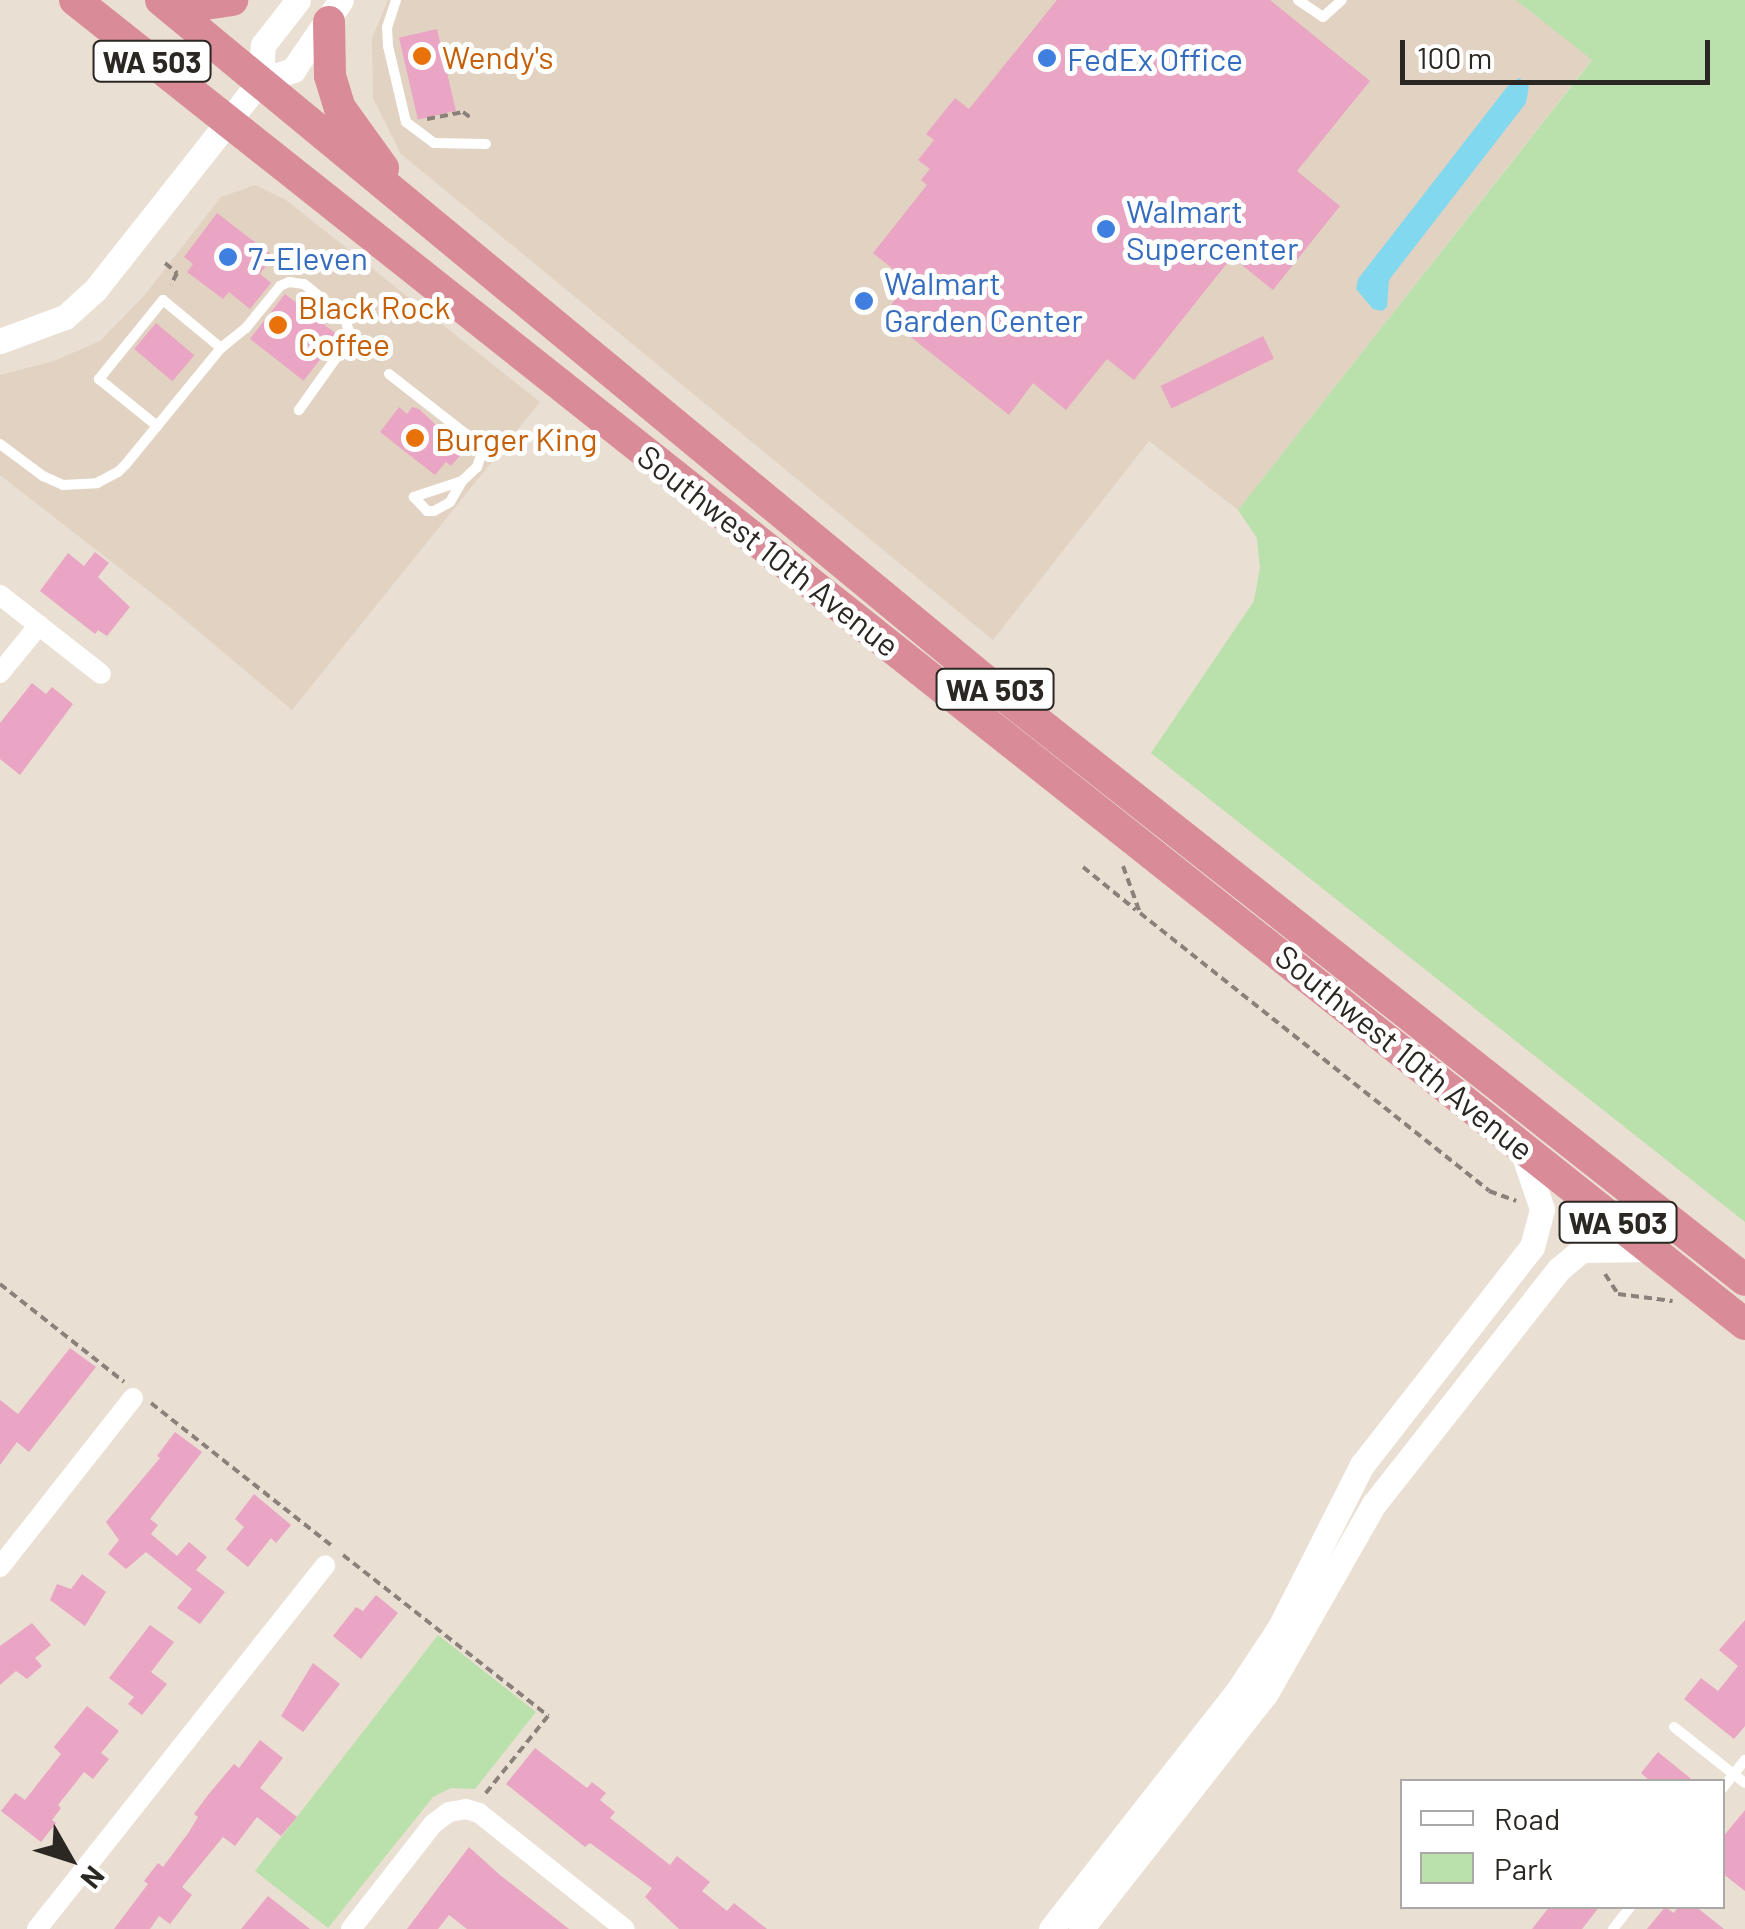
<!DOCTYPE html>
<html>
<head>
<meta charset="utf-8">
<style>
	body { margin:0 }
	#map { position:relative; width:1745px; height:1929px; overflow:hidden; background:#eadfd3; font-family:Barlow,sans-serif }
	div>[style] { position:absolute }
	.built>* { inset:0; background:#e2d2c1 }
	.green>* { inset:0; background:#bae0ac }
	.water>* { inset:0; background:#82d8ee }
	.building>* { inset:0; background:#e9a5c3; transform-origin:0 0 }
	.path>* { height:4px; margin-top:-2px; transform-origin:0; background:repeating-linear-gradient(90deg,#8a827a 0 8px,transparent 0 13px) }
	.service>* { height:10px; margin:-5px; padding:0 5px; transform-origin:5px; border-radius:5px; background:#fff }
	.minor>* { height:20px; margin:-10px; padding:0 10px; transform-origin:10px; border-radius:10px; background:#fff }
	.tertiary>* { height:25px; margin:-12.5px; padding:0 12.5px; transform-origin:12.5px; border-radius:12.5px; background:#fff }
	.trunk>* { height:32px; margin:-16px; padding:0 16px; transform-origin:16px; border-radius:16px; background:#da8b98 }
	.dots>* { width:28px; height:28px; translate:-50% -50%; box-sizing:border-box; border:5px solid #fff; border-radius:50% }
	span { translate:-50% -50%; white-space:nowrap; text-align:center; line-height:1.15; -webkit-text-stroke:10px #fff; paint-order:stroke }
	.shield-label span { padding:2px 8px; background:#fff; border:2px solid; border-radius:8px; -webkit-text-stroke-width:0 }
	.shield-label { font-size:30px; color:#2b2722; font-weight:700 }
	.food-label { font-size:32px; color:#c56008 }
	.left { translate:0 -50%; text-align:left }
	.shop-label { font-size:32px; color:#366cbe }
	.street-label { font-size:32px; color:#2b2722 }
	.legend { position:absolute; left:1400px; top:1779px; width:325px; height:130px; box-sizing:border-box; background:#fff; border:2px solid #aaa9a7; margin:0; padding:12px 18px; list-style:none; font-size:30px; color:#2b2722 }
	.legend li { display:flex; align-items:center; gap:20px; height:50px }
	.legend b { width:50px; border:2px solid #aaa9a7 }
	.north { position:absolute; left:20px; top:1809px; width:100px; height:100px; -webkit-text-stroke:8px #fff; paint-order:stroke; rotate:129deg; font-size:28px; font-weight:700; line-height:40px; text-align:center; color:#2b2722 }
	.north::after { content:''; display:block; margin:auto; width:35px; height:45px; background:#2b2722; clip-path:polygon(50% 0,100% 100%,50% 72%,0 100%) }
	.scale { position:absolute; left:1400px; top:40px; width:310px; height:45px; box-sizing:border-box; border:5px solid #2b2722; border-top:0; padding-left:12px; font-size:30px; line-height:35px; white-space:nowrap; color:#2b2722; -webkit-text-stroke:8px #fff; paint-order:stroke }
</style>
</head>
<body>
<div id="map">
	<div class="built">
		<div style="clip-path:polygon(388px 0,1516px 0,1592px 59px,1238px 510px,1149px 441px,993px 640px,401px 154px,373px 98px,372px 38px)"></div>
		<div style="clip-path:polygon(255px 185px,286px 200px,540px 402px,292px 710px,172px 609px,0 475px,0 375px,54px 361px,100px 341px,144px 296px,221px 197px)"></div>
	</div>
	<div class="green">
		<div style="clip-path:polygon(1516px 0,1745px 0,1745px 1222px,1151px 753px,1254px 601px,1260px 568px,1257px 538px,1238px 510px,1592px 60px)"></div>
		<div style="clip-path:polygon(438px 1635px,536px 1712px,475px 1789px,451px 1788px,433px 1797px,328px 1928px,255px 1871px)"></div>
	</div>
	<div class="water">
		<div style="clip-path:polygon(1519px 78px,1529px 86px,1526px 103px,1389px 280px,1387px 307px,1382px 311px,1373px 309px,1356px 289px,1358px 279px,1507px 87px)"></div>
	</div>
	<div class="building">
		<div style="clip-path:polygon(1057px 0,1270px 0,1370px 81px,1297px 171px,1340px 206px,1273px 290px,1232px 257px,1134px 380px,1107px 359px,1066px 410px,1033px 383px,1009px 415px,883px 315px,909px 282px,873px 253px,927px 185px,921px 180px,930px 169px,918px 160px,934px 140px,926px 134px,955px 98px,969px 109px)"></div>
		<div style="left:437px;top:29px;width:84px;height:39px;rotate:77deg"></div>
		<div style="clip-path:polygon(217px 213px,273px 256px,260px 274px,271px 283px,250px 309px,229px 292px,223px 299px,187px 272px,193px 264px,184px 257px)"></div>
		<div style="left:285px;top:294px;width:68px;height:57px;rotate:38deg"></div>
		<div style="left:156px;top:323px;width:50px;height:34px;rotate:40deg"></div>
		<div style="left:1263px;top:336px;width:25px;height:114px;rotate:64deg"></div>
		<div style="clip-path:polygon(399px 407px,407px 414px,412px 407px,419px 409px,464px 451px,451px 466px,446px 462px,435px 475px,380px 432px)"></div>
		<div style="clip-path:polygon(95px 552px,109px 563px,98px 577px,130px 607px,107px 636px,98px 630px,95px 634px,40px 591px,68px 553px,84px 566px)"></div>
		<div style="clip-path:polygon(32px 683px,46px 694px,52px 687px,73px 704px,20px 775px,0 759px,0 723px)"></div>
		<div style="clip-path:polygon(70px 1348px,96px 1367px,29px 1452px,17px 1442px,0 1465px,0 1400px,18px 1414px)"></div>
		<div style="clip-path:polygon(175px 1432px,202px 1452px,150px 1519px,158px 1525px,151px 1534px,177px 1556px,189px 1542px,207px 1557px,196px 1570px,225px 1592px,200px 1624px,177px 1608px,192px 1589px,146px 1552px,126px 1569px,108px 1554px,119px 1540px,106px 1522px,160px 1458px,157px 1456px)"></div>
		<div style="clip-path:polygon(254px 1494px,291px 1525px,276px 1543px,271px 1538px,248px 1567px,226px 1549px,244px 1527px,235px 1519px)"></div>
		<div style="clip-path:polygon(82px 1574px,106px 1592px,85px 1626px,50px 1600px,57px 1584px,71px 1589px)"></div>
		<div style="clip-path:polygon(376px 1595px,398px 1613px,361px 1659px,333px 1636px,356px 1607px,363px 1611px)"></div>
		<div style="clip-path:polygon(1745px 1620px,1745px 1726px,1734px 1739px,1684px 1699px,1701px 1678px,1718px 1691px,1738px 1666px,1719px 1650px)"></div>
		<div style="clip-path:polygon(32px 1623px,51px 1645px,35px 1658px,42px 1666px,27px 1679px,16px 1671px,0 1685px,0 1646px)"></div>
		<div style="clip-path:polygon(150px 1625px,174px 1642px,151px 1672px,167px 1684px,142px 1715px,128px 1704px,134px 1697px,109px 1678px)"></div>
		<div style="clip-path:polygon(313px 1663px,340px 1684px,303px 1732px,281px 1716px)"></div>
		<div style="clip-path:polygon(87px 1706px,119px 1731px,101px 1753px,109px 1759px,93px 1779px,84px 1772px,58px 1805px,61px 1808px,52px 1820px,56px 1823px,41px 1842px,1px 1811px,15px 1793px,25px 1800px,61px 1754px,54px 1747px)"></div>
		<div style="clip-path:polygon(260px 1740px,283px 1758px,260px 1788px,297px 1817px,281px 1836px,257px 1817px,235px 1846px,223px 1837px,182px 1887px,192px 1895px,170px 1924px,159px 1916px,150px 1929px,114px 1929px,148px 1884px,144px 1881px,158px 1863px,163px 1867px,189px 1832px,198px 1817px,194px 1814px,208px 1795px,234px 1764px,239px 1768px)"></div>
		<div style="clip-path:polygon(535px 1748px,587px 1788px,592px 1782px,606px 1793px,600px 1800px,615px 1812px,610px 1818px,670px 1865px,677px 1856px,710px 1882px,702px 1891px,727px 1911px,734px 1903px,767px 1929px,679px 1929px,645px 1897px,652px 1888px,590px 1843px,585px 1847px,506px 1784px)"></div>
		<div style="clip-path:polygon(1658px 1752px,1695px 1782px,1651px 1782px,1641px 1773px)"></div>
		<div style="clip-path:polygon(1745px 1810px,1745px 1891px,1722px 1873px,1722px 1838px)"></div>
		<div style="clip-path:polygon(469px 1847px,500px 1875px,569px 1929px,467px 1929px,449px 1915px,438px 1929px,407px 1929px)"></div>
		<div style="clip-path:polygon(268px 1896px,310px 1929px,241px 1929px)"></div>
		<div style="clip-path:polygon(1550px 1906px,1600px 1906px,1582px 1929px,1532px 1929px)"></div>
		<div style="clip-path:polygon(1679px 1906px,1695px 1906px,1724px 1929px,1647px 1929px,1665px 1907px,1674px 1913px)"></div>
	</div>
	<div class="path">
		<div style="left:427px;top:119px;width:37px;rotate:-11deg"></div>
		<div style="left:463px;top:112px;width:9px;rotate:36deg"></div>
		<div style="left:165px;top:263px;width:16px;rotate:40deg"></div>
		<div style="left:177px;top:273px;width:13px;rotate:117deg"></div>
		<div style="left:1123px;top:866px;width:50px;rotate:70.1deg"></div>
		<div style="left:1140px;top:913px;width:446px;rotate:38.5deg"></div>
		<div style="left:1489px;top:1191px;width:29px;rotate:20deg"></div>
		<div style="left:1083px;top:867px;width:68px;rotate:39.1deg"></div>
		<div style="left:1605px;top:1274px;width:24px;rotate:57deg"></div>
		<div style="left:1618px;top:1294px;width:55px;rotate:7.3deg"></div>
		<div style="left:0;top:1284px;width:158px;rotate:38.3deg"></div>
		<div style="left:151px;top:1403px;width:231px;rotate:38.3deg"></div>
		<div style="left:343px;top:1555px;width:261px;rotate:38.1deg"></div>
		<div style="left:548px;top:1716px;width:100px;rotate:128.9deg"></div>
	</div>
	<div class="service">
		<div style="left:396px;top:0;width:28px;rotate:108deg"></div>
		<div style="left:387px;top:27px;width:19px;rotate:87deg"></div>
		<div style="left:388px;top:46px;width:78px;rotate:76.7deg"></div>
		<div style="left:406px;top:122px;width:35px;rotate:37deg"></div>
		<div style="left:434px;top:143px;width:52px;rotate:1.1deg"></div>
		<div style="left:1298px;top:0;width:30px;rotate:34deg"></div>
		<div style="left:1323px;top:17px;width:25px;rotate:-42deg"></div>
		<div style="left:221px;top:348px;width:32px;rotate:-39deg"></div>
		<div style="left:246px;top:328px;width:54px;rotate:-51deg"></div>
		<div style="left:280px;top:286px;width:10px;rotate:-24deg"></div>
		<div style="left:289px;top:282px;width:15px;rotate:8deg"></div>
		<div style="left:304px;top:284px;width:51px;rotate:38.7deg"></div>
		<div style="left:344px;top:316px;width:22px;rotate:72deg"></div>
		<div style="left:351px;top:337px;width:90px;rotate:125.5deg"></div>
		<div style="left:389px;top:374px;width:110px;rotate:38deg"></div>
		<div style="left:476px;top:442px;width:14px;rotate:69deg"></div>
		<div style="left:481px;top:455px;width:13px;rotate:108deg"></div>
		<div style="left:477px;top:467px;width:21px;rotate:137deg"></div>
		<div style="left:462px;top:481px;width:51px;rotate:161.6deg"></div>
		<div style="left:414px;top:497px;width:19px;rotate:47deg"></div>
		<div style="left:427px;top:511px;width:7px"></div>
		<div style="left:434px;top:511px;width:18px;rotate:-29deg"></div>
		<div style="left:450px;top:502px;width:24px;rotate:-60deg"></div>
		<div style="left:0;top:444px;width:54px;rotate:36.7deg"></div>
		<div style="left:43px;top:476px;width:22px;rotate:24deg"></div>
		<div style="left:63px;top:485px;width:34px;rotate:-3deg"></div>
		<div style="left:97px;top:483px;width:24px;rotate:-28deg"></div>
		<div style="left:118px;top:472px;width:11px;rotate:-45deg"></div>
		<div style="left:126px;top:464px;width:150px;rotate:-50.7deg"></div>
		<div style="left:221px;top:348px;width:75px;rotate:-140.4deg"></div>
		<div style="left:163px;top:300px;width:102px;rotate:129deg"></div>
		<div style="left:99px;top:379px;width:75px;rotate:39deg"></div>
		<div style="left:1674px;top:1727px;width:90px;rotate:38.3deg"></div>
		<div style="left:1722px;top:1789px;width:37px;rotate:-52deg"></div>
		<div style="left:1613px;top:1929px;width:29px;rotate:-52deg"></div>
	</div>
	<div class="minor">
		<div style="left:0;top:595px;width:128px;rotate:38deg"></div>
		<div style="left:0;top:673px;width:62px;rotate:-50.9deg"></div>
		<div style="left:0;top:1567px;width:215px;rotate:-51.8deg"></div>
		<div style="left:37px;top:1929px;width:464px;rotate:-51.6deg"></div>
		<div style="left:351px;top:1929px;width:133px;rotate:-52deg"></div>
		<div style="left:433px;top:1824px;width:20px;rotate:-37deg"></div>
		<div style="left:449px;top:1812px;width:17px;rotate:-10deg"></div>
		<div style="left:466px;top:1809px;width:14px;rotate:17deg"></div>
		<div style="left:479px;top:1813px;width:186px;rotate:38.5deg"></div>
	</div>
	<div class="tertiary">
		<div style="left:261px;top:80px;width:34px;rotate:-17deg"></div>
		<div style="left:293px;top:70px;width:85px;rotate:-55.6deg"></div>
		<div style="left:0;top:341px;width:69px;rotate:-20.3deg"></div>
		<div style="left:65px;top:317px;width:40px;rotate:-42deg"></div>
		<div style="left:95px;top:290px;width:268px;rotate:-51.7deg"></div>
		<div style="left:261px;top:80px;width:35px;rotate:-87deg"></div>
		<div style="left:263px;top:45px;width:57px;rotate:-52.1deg"></div>
		<div style="left:1051px;top:1929px;width:301px;rotate:-51.9deg"></div>
		<div style="left:1237px;top:1692px;width:78px;rotate:-56.5deg"></div>
		<div style="left:1280px;top:1627px;width:182px;rotate:-63.2deg"></div>
		<div style="left:1362px;top:1465px;width:276px;rotate:-52.1deg"></div>
		<div style="left:1532px;top:1247px;width:39px;rotate:-75deg"></div>
		<div style="left:1542px;top:1209px;width:65px;rotate:-108.7deg"></div>
		<div style="left:1081px;top:1929px;width:300px;rotate:-51.9deg"></div>
		<div style="left:1266px;top:1693px;width:218px;rotate:-60.3deg"></div>
		<div style="left:1374px;top:1504px;width:299px;rotate:-51.8deg"></div>
		<div style="left:1559px;top:1269px;width:30px;rotate:-40deg"></div>
		<div style="left:1582px;top:1250px;width:69px;rotate:-0.8deg"></div>
	</div>
	<div class="trunk">
		<div style="left:75px;top:0;width:2131px;rotate:38.41deg"></div>
		<div style="left:161px;top:0;width:1071px;rotate:39.55deg"></div>
		<div style="left:987px;top:682px;width:965px;rotate:38.27deg"></div>
		<div style="left:172px;top:9px;width:61px;rotate:-8.5deg"></div>
		<div style="left:329px;top:22px;width:54px;rotate:88.9deg"></div>
		<div style="left:330px;top:76px;width:34px;rotate:73deg"></div>
		<div style="left:340px;top:108px;width:74px;rotate:54.4deg"></div>
	</div>
	<div class="dots">
		<div style="left:422px;top:56px;background:#e8710a"></div>
		<div style="left:1047px;top:58px;background:#3f7fe0"></div>
		<div style="left:1106px;top:229px;background:#3f7fe0"></div>
		<div style="left:228px;top:257px;background:#3f7fe0"></div>
		<div style="left:864px;top:301px;background:#3f7fe0"></div>
		<div style="left:278px;top:325px;background:#e8710a"></div>
		<div style="left:415px;top:438px;background:#e8710a"></div>
	</div>
	<div class="shield-label">
		<span style="left:152px;top:61px">WA 503</span>
		<span style="left:995px;top:689px">WA 503</span>
		<span style="left:1618px;top:1222px">WA 503</span>
	</div>
	<div class="food-label">
		<span class="left" style="left:442px;top:56px">Wendy's</span>
		<span class="left" style="left:298px;top:325px">Black Rock<br>Coffee</span>
		<span class="left" style="left:435px;top:438px">Burger King</span>
	</div>
	<div class="shop-label">
		<span class="left" style="left:1067px;top:58px">FedEx Office</span>
		<span class="left" style="left:1126px;top:229px">Walmart<br>Supercenter</span>
		<span class="left" style="left:248px;top:257px">7-Eleven</span>
		<span class="left" style="left:884px;top:301px">Walmart<br>Garden Center</span>
	</div>
	<div class="street-label">
		<span style="left:769px;top:550px;rotate:38deg">Southwest 10th Avenue</span>
		<span style="left:1405px;top:1052px;rotate:39deg">Southwest 10th Avenue</span>
	</div>
	<ul class="legend">
	<li><b style="height:12px;background:#fff"></b>Road</li>
	<li><b style="height:28px;background:#bae0ac"></b>Park</li>
	</ul>
	<div class="north">N</div>
	<div class="scale">100 m</div>
</div>
</body>
</html>
